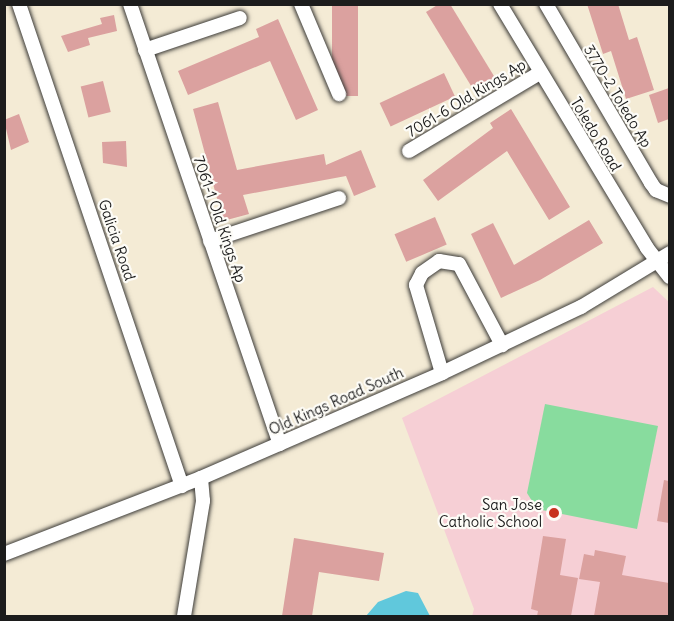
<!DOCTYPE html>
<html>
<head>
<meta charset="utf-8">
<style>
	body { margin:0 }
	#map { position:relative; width:674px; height:621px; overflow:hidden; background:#f4ebd5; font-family:Delius,sans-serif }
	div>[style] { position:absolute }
	.built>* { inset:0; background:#f6cfd5 }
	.green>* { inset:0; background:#88dc9e }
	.water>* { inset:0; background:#60c8dc }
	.building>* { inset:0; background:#dba19f; transform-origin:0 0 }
	.roads { filter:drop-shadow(0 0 2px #3c3b38) drop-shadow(0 0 2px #3c3b38) }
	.minor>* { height:14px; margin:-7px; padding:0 7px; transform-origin:7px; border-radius:7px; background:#fff }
	.dots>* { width:16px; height:16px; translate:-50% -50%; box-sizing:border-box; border:3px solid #fdfcf7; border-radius:50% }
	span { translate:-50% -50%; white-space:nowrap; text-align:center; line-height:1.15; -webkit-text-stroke:4.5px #fdfcf7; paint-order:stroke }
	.street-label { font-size:15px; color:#1c1c1c }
	.poi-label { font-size:15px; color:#1c1c1c }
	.right { translate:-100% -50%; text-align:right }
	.frame { position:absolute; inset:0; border:6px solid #1c1c1c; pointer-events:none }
</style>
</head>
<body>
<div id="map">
	<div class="built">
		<div style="clip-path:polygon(653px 287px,670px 303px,669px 616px,472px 616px,474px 609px,402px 418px)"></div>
	</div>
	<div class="green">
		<div style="clip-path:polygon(545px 404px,658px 426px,637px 529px,537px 509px,527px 493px)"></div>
	</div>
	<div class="water">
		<div style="clip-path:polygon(406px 591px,418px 593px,430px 616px,366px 616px,378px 602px)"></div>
	</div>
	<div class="building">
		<div style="left:332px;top:4px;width:26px;height:92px"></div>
		<div style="clip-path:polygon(439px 4px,450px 4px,497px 81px,476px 94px,426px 12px)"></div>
		<div style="clip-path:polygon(587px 4px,618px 4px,629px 40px,637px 37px,654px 90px,626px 99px,611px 51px,603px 54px)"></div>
		<div style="clip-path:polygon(114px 15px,117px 31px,88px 38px,90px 45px,68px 52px,61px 36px,102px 24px,100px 18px)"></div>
		<div style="clip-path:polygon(278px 19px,318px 110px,296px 120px,270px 61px,188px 95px,178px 71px,259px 37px,256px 29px)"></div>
		<div style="left:444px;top:73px;width:26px;height:71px;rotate:65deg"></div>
		<div style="left:103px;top:81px;width:32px;height:23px;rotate:76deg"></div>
		<div style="clip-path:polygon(669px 88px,669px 119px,658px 123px,649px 95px)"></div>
		<div style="clip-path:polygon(218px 102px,237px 170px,324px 154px,326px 165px,361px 150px,376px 187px,354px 196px,346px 176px,243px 195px,249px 214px,223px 221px,193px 109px)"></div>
		<div style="clip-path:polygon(511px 109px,570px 207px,549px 220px,507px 151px,438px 201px,423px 180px,493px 128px,490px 123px)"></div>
		<div style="clip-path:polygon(19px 114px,29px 142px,11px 150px,4px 120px)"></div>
		<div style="clip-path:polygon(126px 141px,127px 167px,103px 163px,102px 142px)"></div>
		<div style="left:435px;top:217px;width:30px;height:44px;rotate:67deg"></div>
		<div style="clip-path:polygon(589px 220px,603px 243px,540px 280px,501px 298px,471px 234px,493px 223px,514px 265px)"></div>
		<div style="clip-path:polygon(664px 480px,669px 481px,669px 523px,657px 521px)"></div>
		<div style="clip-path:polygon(543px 536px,566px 539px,560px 575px,578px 578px,571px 616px,537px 616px,538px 611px,531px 609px)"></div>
		<div style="clip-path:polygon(294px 538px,384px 553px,379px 581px,319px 572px,312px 616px,282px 616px)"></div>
		<div style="clip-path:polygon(595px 550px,626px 556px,622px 575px,669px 583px,669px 616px,594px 616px,600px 582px,579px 579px,584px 554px,594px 556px)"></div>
	</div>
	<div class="roads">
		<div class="minor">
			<div style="left:19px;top:4px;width:509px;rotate:71.32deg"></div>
			<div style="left:130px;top:4px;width:465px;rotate:71.2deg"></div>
			<div style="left:301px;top:4px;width:98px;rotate:67.1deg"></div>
			<div style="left:500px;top:4px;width:285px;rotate:58.9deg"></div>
			<div style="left:647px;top:248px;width:37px;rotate:52deg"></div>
			<div style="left:546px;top:4px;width:208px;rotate:59.6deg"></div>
			<div style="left:651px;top:183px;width:9px;rotate:54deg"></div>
			<div style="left:656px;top:190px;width:15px;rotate:23deg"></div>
			<div style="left:145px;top:50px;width:100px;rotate:-18.6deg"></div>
			<div style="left:409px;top:151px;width:152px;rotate:-30.8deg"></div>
			<div style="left:210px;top:241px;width:136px;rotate:-18.4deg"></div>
			<div style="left:442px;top:373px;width:92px;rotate:-106.5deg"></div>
			<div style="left:416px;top:285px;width:13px;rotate:-63deg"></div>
			<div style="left:422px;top:273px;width:21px;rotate:-35deg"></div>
			<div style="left:439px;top:261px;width:20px;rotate:9deg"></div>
			<div style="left:459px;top:264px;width:92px;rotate:62deg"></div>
			<div style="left:4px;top:554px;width:211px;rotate:-21.1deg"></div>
			<div style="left:201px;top:478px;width:263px;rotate:-23.5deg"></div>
			<div style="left:442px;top:373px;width:154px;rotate:-25.4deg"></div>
			<div style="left:581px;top:307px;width:104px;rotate:-31.2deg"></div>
			<div style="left:184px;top:616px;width:117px;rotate:-80.6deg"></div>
			<div style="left:203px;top:501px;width:23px;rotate:-95deg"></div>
		</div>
	</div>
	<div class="dots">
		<div style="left:554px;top:513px;background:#c8321e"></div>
	</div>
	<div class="street-label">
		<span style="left:618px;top:96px;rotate:59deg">3770-2 Toledo Ap</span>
		<span style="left:466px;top:98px;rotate:-31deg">7061-6 Old Kings Ap</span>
		<span style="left:596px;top:134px;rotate:59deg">Toledo Road</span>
		<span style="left:220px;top:219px;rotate:71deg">7061-1 Old Kings Ap</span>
		<span style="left:117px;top:240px;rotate:71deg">Galicia Road</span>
		<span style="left:336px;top:401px;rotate:-24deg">Old Kings Road South</span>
	</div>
	<div class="poi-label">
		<span class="right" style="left:542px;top:513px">San Jose<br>Catholic School</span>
	</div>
	<div class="frame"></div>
</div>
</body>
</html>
